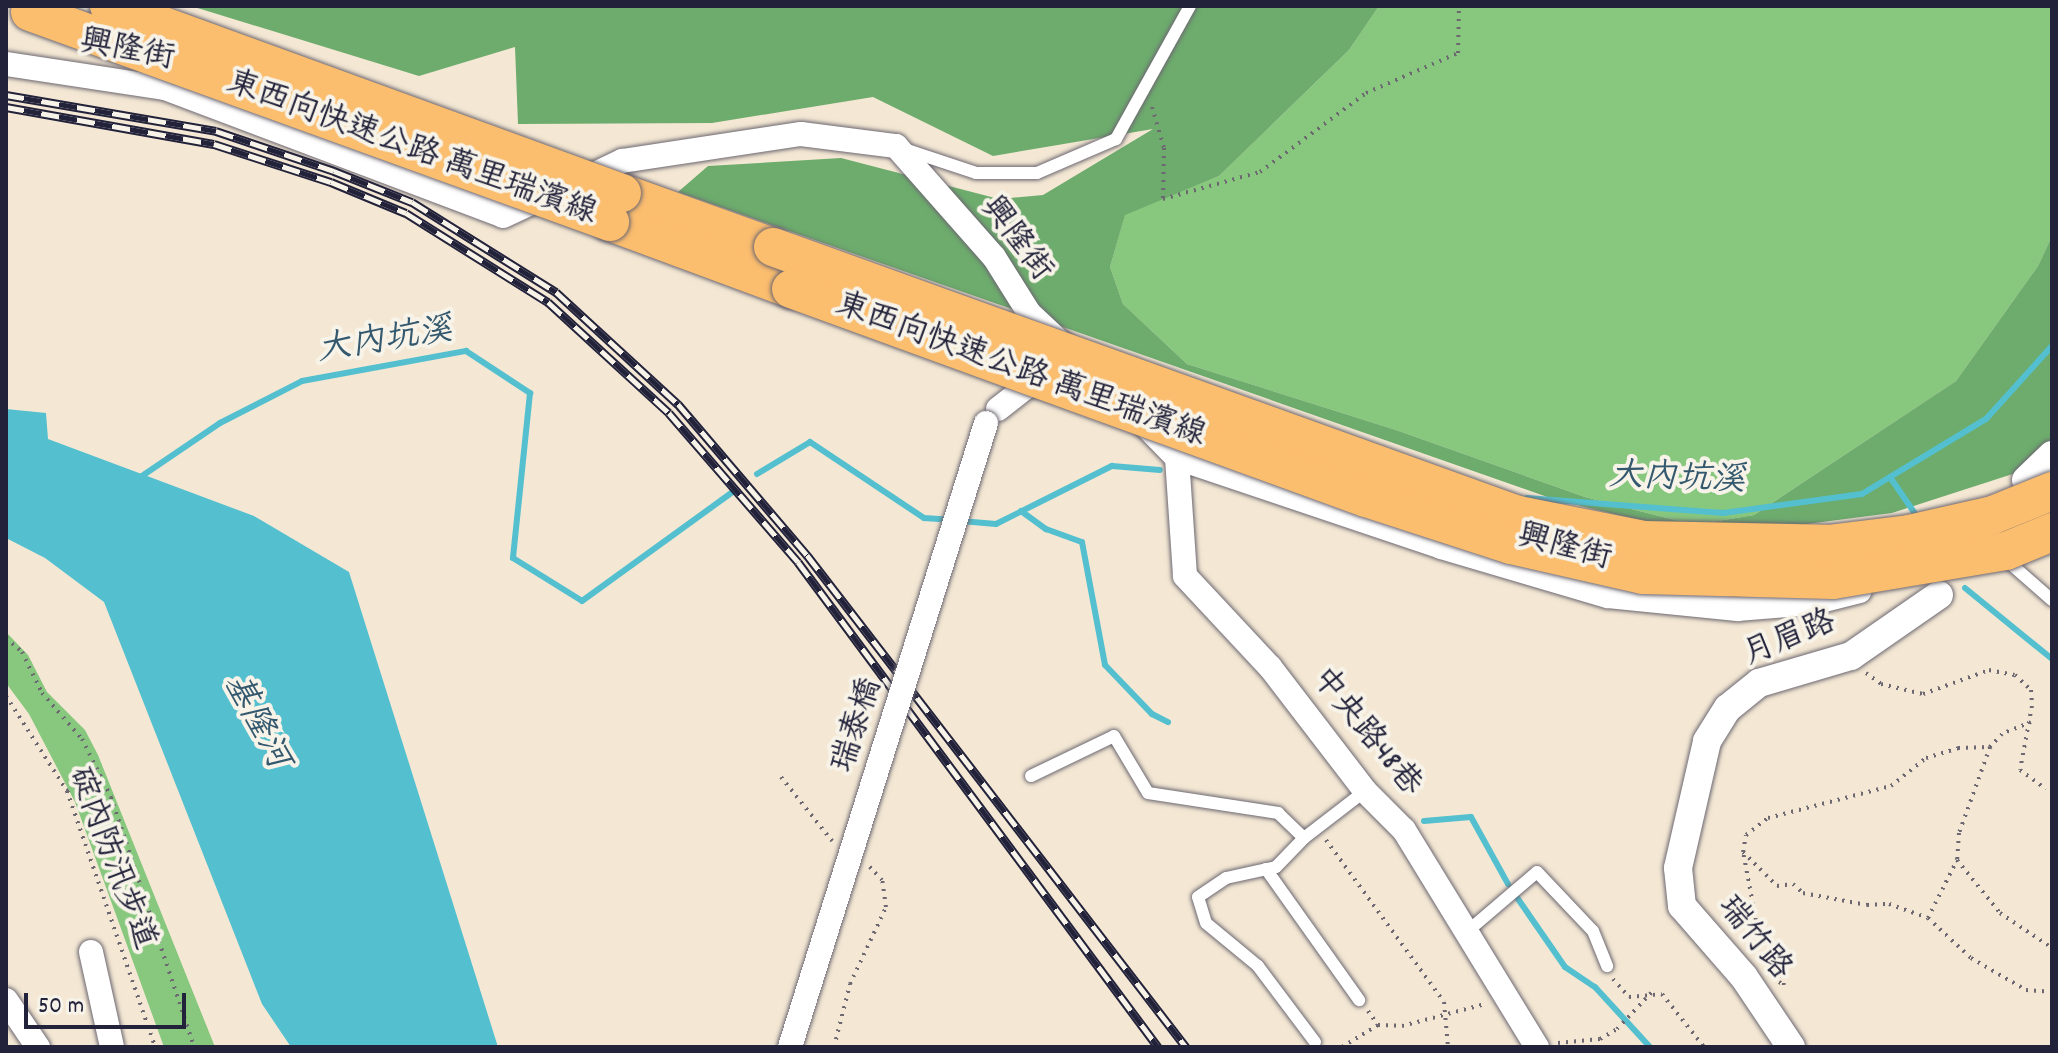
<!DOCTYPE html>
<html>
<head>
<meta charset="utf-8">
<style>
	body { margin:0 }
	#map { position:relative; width:2058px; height:1053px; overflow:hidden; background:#f4e8d4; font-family:Dekko,"LXGW WenKai TC",sans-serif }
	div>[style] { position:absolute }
	.green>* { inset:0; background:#87c77e }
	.forest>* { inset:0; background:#6dac6d }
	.water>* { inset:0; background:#54c0cf }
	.stream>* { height:6px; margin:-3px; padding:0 3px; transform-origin:3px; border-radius:3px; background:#54c0cf }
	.path>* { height:4px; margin-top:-2px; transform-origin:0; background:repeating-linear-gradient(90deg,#6c6771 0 2px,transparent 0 8px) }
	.roads { filter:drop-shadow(0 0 2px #6c6771) drop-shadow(0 0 2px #6c6771) }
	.service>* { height:12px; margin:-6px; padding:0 6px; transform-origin:6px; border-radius:6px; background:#fff }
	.minor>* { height:24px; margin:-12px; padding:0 12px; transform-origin:12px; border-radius:12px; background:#fff }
	.tertiary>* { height:28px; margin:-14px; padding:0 14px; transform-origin:14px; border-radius:14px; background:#fff }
	.trunk>* { height:38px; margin:-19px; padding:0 19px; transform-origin:19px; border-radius:19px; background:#fbbd6e }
	.rail>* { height:9px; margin-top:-4.5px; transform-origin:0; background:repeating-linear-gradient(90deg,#f7f3e8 0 18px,#22223b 0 36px); box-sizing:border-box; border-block:2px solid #22223b }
	.bridges { filter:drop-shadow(0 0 2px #6c6771) drop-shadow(0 0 2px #6c6771) }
	.minor-bridge>* { height:24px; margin:-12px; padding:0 12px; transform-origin:12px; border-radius:12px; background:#fff }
	.trunk-bridge>* { height:38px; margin:-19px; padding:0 19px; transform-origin:19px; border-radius:19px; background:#fbbd6e }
	span { translate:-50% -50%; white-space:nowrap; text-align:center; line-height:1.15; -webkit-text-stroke:8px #f7f3e8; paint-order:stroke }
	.street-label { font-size:32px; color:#22223b }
	.water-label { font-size:34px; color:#34596f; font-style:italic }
	.frame { position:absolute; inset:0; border:8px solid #22223b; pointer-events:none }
	.scale { position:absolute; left:24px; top:993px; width:162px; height:36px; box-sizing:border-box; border:4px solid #22223b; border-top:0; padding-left:10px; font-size:24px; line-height:28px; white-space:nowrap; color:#22223b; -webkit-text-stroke:6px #f7f3e8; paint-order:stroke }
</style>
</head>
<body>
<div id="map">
	<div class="green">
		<div style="clip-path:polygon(1379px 6px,2052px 6px,2052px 236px,2038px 266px,1956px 381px,1754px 515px,1694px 525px,1585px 497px,1396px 430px,1187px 364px,1123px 304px,1110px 267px,1125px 214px,1219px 176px,1349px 50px)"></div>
		<div style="clip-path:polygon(6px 632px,28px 655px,47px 692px,85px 730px,98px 755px,215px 1047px,164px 1047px,75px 802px,29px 714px,6px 683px)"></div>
	</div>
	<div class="forest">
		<div style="clip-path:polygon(191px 6px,1379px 6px,1349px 50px,1219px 176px,1125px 215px,1110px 267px,1123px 304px,1187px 364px,1396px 430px,1585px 497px,1694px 525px,1754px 515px,1956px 381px,2038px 266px,2052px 236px,2052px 449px,2025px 470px,1892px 513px,1768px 529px,1685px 531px,1556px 500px,678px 192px,708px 166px,841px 158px,999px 199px,1043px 195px,1153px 129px,993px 156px,873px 97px,712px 123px,518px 124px,515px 47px,419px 76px)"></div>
	</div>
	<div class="water">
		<div style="clip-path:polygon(6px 409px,46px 413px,48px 439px,254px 516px,349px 572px,498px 1047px,291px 1047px,262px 1004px,104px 602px,45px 558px,6px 538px)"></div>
	</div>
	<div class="stream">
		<div style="left:757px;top:474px;width:62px;rotate:-31.1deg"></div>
		<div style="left:810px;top:442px;width:137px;rotate:33.7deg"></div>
		<div style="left:924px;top:518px;width:26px;rotate:4deg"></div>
		<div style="left:1890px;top:477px;width:50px;rotate:55.7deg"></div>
		<div style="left:139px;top:478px;width:98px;rotate:-34.2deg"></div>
		<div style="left:220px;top:423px;width:92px;rotate:-27.1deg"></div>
		<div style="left:302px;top:381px;width:167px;rotate:-10.4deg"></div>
		<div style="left:466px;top:351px;width:77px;rotate:33.3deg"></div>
		<div style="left:530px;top:393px;width:166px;rotate:95.9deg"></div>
		<div style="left:513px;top:558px;width:81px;rotate:31.9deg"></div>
		<div style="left:582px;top:601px;width:188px;rotate:-35.9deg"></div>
		<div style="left:1527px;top:498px;width:197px;rotate:4.4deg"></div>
		<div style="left:1723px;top:513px;width:140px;rotate:-7.8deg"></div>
		<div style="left:1862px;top:494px;width:145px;rotate:-31.2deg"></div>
		<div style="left:1986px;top:419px;width:98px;rotate:-47.9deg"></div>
		<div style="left:1021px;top:511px;width:31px;rotate:36deg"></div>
		<div style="left:1046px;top:529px;width:38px;rotate:20deg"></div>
		<div style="left:1082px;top:542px;width:125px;rotate:79.4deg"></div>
		<div style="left:1105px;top:665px;width:68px;rotate:46.2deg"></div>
		<div style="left:1152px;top:714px;width:18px;rotate:27deg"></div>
		<div style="left:961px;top:521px;width:35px;rotate:5deg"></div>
		<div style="left:996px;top:524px;width:130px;rotate:-26.6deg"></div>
		<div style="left:1112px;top:466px;width:48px;rotate:4.8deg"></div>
		<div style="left:1965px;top:588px;width:112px;rotate:39.2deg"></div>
		<div style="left:1424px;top:821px;width:47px;rotate:-4.9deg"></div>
		<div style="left:1471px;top:817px;width:77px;rotate:61.1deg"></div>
		<div style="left:1516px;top:896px;width:86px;rotate:55.4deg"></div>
		<div style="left:1565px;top:967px;width:36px;rotate:34deg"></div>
		<div style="left:1595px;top:987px;width:81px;rotate:47.5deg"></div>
	</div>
	<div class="path">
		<div style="left:1152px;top:107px;width:43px;rotate:73.7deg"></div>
		<div style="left:1164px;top:148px;width:51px;rotate:91.1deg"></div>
		<div style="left:1163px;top:199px;width:101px;rotate:-15.6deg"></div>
		<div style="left:1260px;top:172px;width:132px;rotate:-36.7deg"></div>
		<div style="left:1366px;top:93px;width:100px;rotate:-23.5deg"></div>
		<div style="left:1458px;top:53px;width:47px;rotate:-88.8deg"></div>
		<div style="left:6px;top:638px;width:21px;rotate:41deg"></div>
		<div style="left:22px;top:652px;width:46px;rotate:64deg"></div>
		<div style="left:42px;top:693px;width:61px;rotate:49deg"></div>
		<div style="left:82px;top:739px;width:65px;rotate:63.4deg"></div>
		<div style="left:111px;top:797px;width:263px;rotate:71.6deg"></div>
		<div style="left:1866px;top:673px;width:19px;rotate:36deg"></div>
		<div style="left:1881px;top:684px;width:43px;rotate:13.4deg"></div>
		<div style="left:1923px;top:694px;width:70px;rotate:-20deg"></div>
		<div style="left:1989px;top:670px;width:26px;rotate:11deg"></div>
		<div style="left:2015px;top:675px;width:22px;rotate:43deg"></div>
		<div style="left:2031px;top:690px;width:16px;rotate:86deg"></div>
		<div style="left:2032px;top:706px;width:65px;rotate:100.6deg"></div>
		<div style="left:2020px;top:770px;width:32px;rotate:36deg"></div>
		<div style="left:6px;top:696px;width:113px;rotate:57.3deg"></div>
		<div style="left:67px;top:791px;width:271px;rotate:71deg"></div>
		<div style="left:2031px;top:722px;width:31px;rotate:158deg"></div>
		<div style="left:2002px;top:734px;width:18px;rotate:133deg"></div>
		<div style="left:1990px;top:747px;width:91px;rotate:109.8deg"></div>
		<div style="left:1959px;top:833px;width:27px;rotate:94deg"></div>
		<div style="left:1957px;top:860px;width:68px;rotate:50.9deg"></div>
		<div style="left:2000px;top:913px;width:63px;rotate:33.9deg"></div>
		<div style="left:781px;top:777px;width:82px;rotate:51.4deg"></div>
		<div style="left:67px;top:791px;width:37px;rotate:-33deg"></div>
		<div style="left:1326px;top:840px;width:200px;rotate:53.9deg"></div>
		<div style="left:1444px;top:1002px;width:45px;rotate:84.9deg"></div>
		<div style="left:1743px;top:852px;width:17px;rotate:-80deg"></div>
		<div style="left:1746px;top:835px;width:28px;rotate:-38deg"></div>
		<div style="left:1768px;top:818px;width:127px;rotate:-14.6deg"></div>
		<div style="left:1891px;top:786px;width:45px;rotate:-38.7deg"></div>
		<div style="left:1926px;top:758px;width:34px;rotate:-17deg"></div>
		<div style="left:1958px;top:748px;width:32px;rotate:-2deg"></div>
		<div style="left:1928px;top:918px;width:65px;rotate:-63.4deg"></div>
		<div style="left:1613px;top:979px;width:24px;rotate:48deg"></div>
		<div style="left:1629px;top:997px;width:33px;rotate:-5deg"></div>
		<div style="left:1662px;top:994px;width:68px;rotate:51.6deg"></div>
		<div style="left:1779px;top:982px;width:6px;rotate:31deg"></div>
		<div style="left:1784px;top:985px;width:34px;rotate:-105deg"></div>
		<div style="left:1775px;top:952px;width:37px;rotate:-121deg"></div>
		<div style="left:1756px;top:920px;width:69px;rotate:-100.8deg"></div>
		<div style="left:1743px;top:852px;width:48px;rotate:45deg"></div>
		<div style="left:1777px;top:886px;width:16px;rotate:-7deg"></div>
		<div style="left:1793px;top:884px;width:13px;rotate:42deg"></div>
		<div style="left:1803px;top:893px;width:65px;rotate:10.6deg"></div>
		<div style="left:1867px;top:905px;width:22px;rotate:-3deg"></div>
		<div style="left:1889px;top:904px;width:41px;rotate:19.7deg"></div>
		<div style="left:1928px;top:918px;width:59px;rotate:42.9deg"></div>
		<div style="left:1971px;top:958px;width:64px;rotate:30.2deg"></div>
		<div style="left:2026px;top:990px;width:26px;rotate:4deg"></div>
		<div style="left:1368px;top:1011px;width:17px;rotate:54deg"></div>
		<div style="left:1378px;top:1025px;width:24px;rotate:2deg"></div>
		<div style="left:1402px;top:1026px;width:86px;rotate:-14.8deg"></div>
		<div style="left:1558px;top:1043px;width:42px;rotate:-5.4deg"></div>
		<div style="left:1600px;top:1039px;width:20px;rotate:-30deg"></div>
		<div style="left:1617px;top:1029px;width:51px;rotate:-46.6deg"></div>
		<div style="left:834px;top:1047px;width:65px;rotate:-75.7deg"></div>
		<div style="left:850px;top:984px;width:85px;rotate:-64.9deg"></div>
		<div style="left:886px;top:907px;width:27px;rotate:-98deg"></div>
		<div style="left:882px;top:880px;width:19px;rotate:-133deg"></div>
		<div style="left:1342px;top:1047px;width:42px;rotate:-31.4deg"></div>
	</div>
	<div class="roads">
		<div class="service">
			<div style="left:907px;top:150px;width:73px;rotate:18.4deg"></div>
			<div style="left:976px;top:173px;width:61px"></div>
			<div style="left:1037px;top:173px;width:86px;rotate:-23.3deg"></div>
			<div style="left:1116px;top:139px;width:152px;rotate:-60.9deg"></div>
			<div style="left:2004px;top:558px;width:64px;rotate:41.2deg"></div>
			<div style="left:1031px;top:776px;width:92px;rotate:-25.7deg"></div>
			<div style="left:1114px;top:736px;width:66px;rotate:59.2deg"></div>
			<div style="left:1148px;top:793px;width:132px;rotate:8.7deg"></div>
			<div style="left:1278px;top:813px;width:36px;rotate:44deg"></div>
			<div style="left:1266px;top:869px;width:161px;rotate:54.6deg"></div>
			<div style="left:1469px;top:930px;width:89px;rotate:-40.5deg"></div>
			<div style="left:1537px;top:872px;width:81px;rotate:46.5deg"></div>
			<div style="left:1593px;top:931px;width:38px;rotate:68deg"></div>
			<div style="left:1315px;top:1042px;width:95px;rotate:-126.9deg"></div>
			<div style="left:1258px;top:966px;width:67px;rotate:-140.4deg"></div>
			<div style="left:1206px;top:923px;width:27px;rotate:-107deg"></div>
			<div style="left:1198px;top:897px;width:34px;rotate:-34deg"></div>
			<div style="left:1226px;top:878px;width:51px;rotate:-12.4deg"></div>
			<div style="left:1276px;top:867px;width:40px;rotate:-46deg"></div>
			<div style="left:1304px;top:838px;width:77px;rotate:-37.6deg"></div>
		</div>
		<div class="minor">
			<div style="left:6px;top:64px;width:161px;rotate:8.6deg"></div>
			<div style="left:165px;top:88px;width:361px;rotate:20.7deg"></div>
			<div style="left:503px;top:216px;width:47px;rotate:-24.9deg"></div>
			<div style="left:580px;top:181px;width:47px;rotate:-25.5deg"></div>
			<div style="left:622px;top:161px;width:181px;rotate:-8.6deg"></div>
			<div style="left:801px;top:134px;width:96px;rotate:7.2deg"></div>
			<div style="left:896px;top:146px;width:148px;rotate:48.6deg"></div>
			<div style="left:994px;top:257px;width:66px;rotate:58deg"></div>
			<div style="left:1029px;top:313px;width:45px;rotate:43.2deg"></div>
			<div style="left:998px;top:409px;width:36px;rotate:-38deg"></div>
			<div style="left:1026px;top:387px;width:22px;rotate:-16deg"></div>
			<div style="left:1143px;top:423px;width:49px;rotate:45.8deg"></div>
			<div style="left:1177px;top:458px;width:279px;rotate:18.6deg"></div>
			<div style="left:1441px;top:547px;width:174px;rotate:16.4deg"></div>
			<div style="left:1608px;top:596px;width:130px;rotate:5.8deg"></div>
			<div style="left:1737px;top:609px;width:75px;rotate:-4.6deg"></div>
			<div style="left:1812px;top:603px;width:49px;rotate:-14deg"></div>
			<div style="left:1177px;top:458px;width:118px;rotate:86.1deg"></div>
			<div style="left:1185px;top:576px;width:125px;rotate:47deg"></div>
			<div style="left:1270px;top:667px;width:156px;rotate:52.5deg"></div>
			<div style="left:1365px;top:791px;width:55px;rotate:45deg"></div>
			<div style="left:1404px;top:830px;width:255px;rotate:58.5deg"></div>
			<div style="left:91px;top:952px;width:97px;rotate:77.5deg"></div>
			<div style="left:6px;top:1000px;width:57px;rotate:55.8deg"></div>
		</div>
		<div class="tertiary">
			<div style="left:2026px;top:480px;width:36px;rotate:-44deg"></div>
			<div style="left:1791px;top:1047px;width:84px;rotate:-123.9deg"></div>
			<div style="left:1744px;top:977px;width:94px;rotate:-131.1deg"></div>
			<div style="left:1682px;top:906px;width:38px;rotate:-96deg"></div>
			<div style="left:1678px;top:868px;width:130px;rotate:-77.1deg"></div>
			<div style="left:1707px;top:741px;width:39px;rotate:-58deg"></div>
			<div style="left:1728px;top:708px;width:40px;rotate:-39deg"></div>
			<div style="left:1759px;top:683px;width:96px;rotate:-16.4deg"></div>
			<div style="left:1851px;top:656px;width:107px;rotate:-34.7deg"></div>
		</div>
		<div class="trunk">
			<div style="left:622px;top:193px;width:160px;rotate:19.7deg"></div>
			<div style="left:610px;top:222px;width:193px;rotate:20.3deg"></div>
		</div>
	</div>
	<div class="rail">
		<div style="left:6px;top:95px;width:213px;rotate:9.7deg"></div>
		<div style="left:216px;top:131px;width:125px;rotate:18.7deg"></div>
		<div style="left:334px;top:171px;width:84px;rotate:21.7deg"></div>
		<div style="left:412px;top:202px;width:170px;rotate:32deg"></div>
		<div style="left:556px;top:292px;width:166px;rotate:42.6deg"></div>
		<div style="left:678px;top:404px;width:199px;rotate:49.5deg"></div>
		<div style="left:807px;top:555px;width:621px;rotate:52.39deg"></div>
		<div style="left:6px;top:107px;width:211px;rotate:10.1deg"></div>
		<div style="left:214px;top:144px;width:123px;rotate:18deg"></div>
		<div style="left:331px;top:182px;width:81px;rotate:22.5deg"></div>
		<div style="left:406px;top:213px;width:168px;rotate:32.1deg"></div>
		<div style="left:548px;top:302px;width:164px;rotate:42.5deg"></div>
		<div style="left:669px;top:413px;width:197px;rotate:49.1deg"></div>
		<div style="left:798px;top:562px;width:604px;rotate:53.41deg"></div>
	</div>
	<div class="bridges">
		<div class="minor-bridge">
			<div style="left:790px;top:1047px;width:654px;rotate:-72.56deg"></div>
		</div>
		<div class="trunk-bridge">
			<div style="left:109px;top:6px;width:546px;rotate:20.03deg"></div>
			<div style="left:30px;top:12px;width:617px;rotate:19.9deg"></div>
			<div style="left:773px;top:247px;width:792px;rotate:19.79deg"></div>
			<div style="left:1518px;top:515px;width:128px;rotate:11.2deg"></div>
			<div style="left:1644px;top:540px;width:184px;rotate:1.2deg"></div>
			<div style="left:1828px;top:544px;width:82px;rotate:-7deg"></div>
			<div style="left:1909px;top:534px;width:86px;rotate:-12.7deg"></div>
			<div style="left:1993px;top:515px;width:64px;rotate:-22.1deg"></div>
			<div style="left:791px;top:289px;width:612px;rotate:19.98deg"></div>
			<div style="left:1366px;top:498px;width:152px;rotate:18deg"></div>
			<div style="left:1511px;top:545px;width:135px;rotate:12.8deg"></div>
			<div style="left:1643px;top:575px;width:190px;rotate:1.5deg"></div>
			<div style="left:1833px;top:580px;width:175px;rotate:-9.5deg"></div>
			<div style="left:2006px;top:551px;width:50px;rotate:-22.4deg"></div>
		</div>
	</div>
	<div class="street-label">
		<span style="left:127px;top:52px;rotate:11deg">興隆街</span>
		<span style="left:411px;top:150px;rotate:20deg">東西向快速公路 萬里瑞濱線</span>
		<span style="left:1015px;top:240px;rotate:53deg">興隆街</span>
		<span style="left:1020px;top:372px;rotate:20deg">東西向快速公路 萬里瑞濱線</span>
		<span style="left:1564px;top:549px;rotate:15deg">興隆街</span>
		<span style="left:1790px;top:640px;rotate:-22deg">月眉路</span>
		<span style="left:859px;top:726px;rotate:-72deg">瑞泰橋</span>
		<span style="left:1365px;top:733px;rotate:51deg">中央路48巷</span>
		<span style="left:110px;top:859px;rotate:69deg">碇內防汛步道</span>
		<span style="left:1753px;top:939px;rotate:51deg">瑞竹路</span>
	</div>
	<div class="water-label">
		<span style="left:385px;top:342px;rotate:-9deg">大內坑溪</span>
		<span style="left:1677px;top:480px;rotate:2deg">大內坑溪</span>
		<span style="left:255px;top:722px;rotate:62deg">基隆河</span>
	</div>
	<div class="frame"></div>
	<div class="scale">50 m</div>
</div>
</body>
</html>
